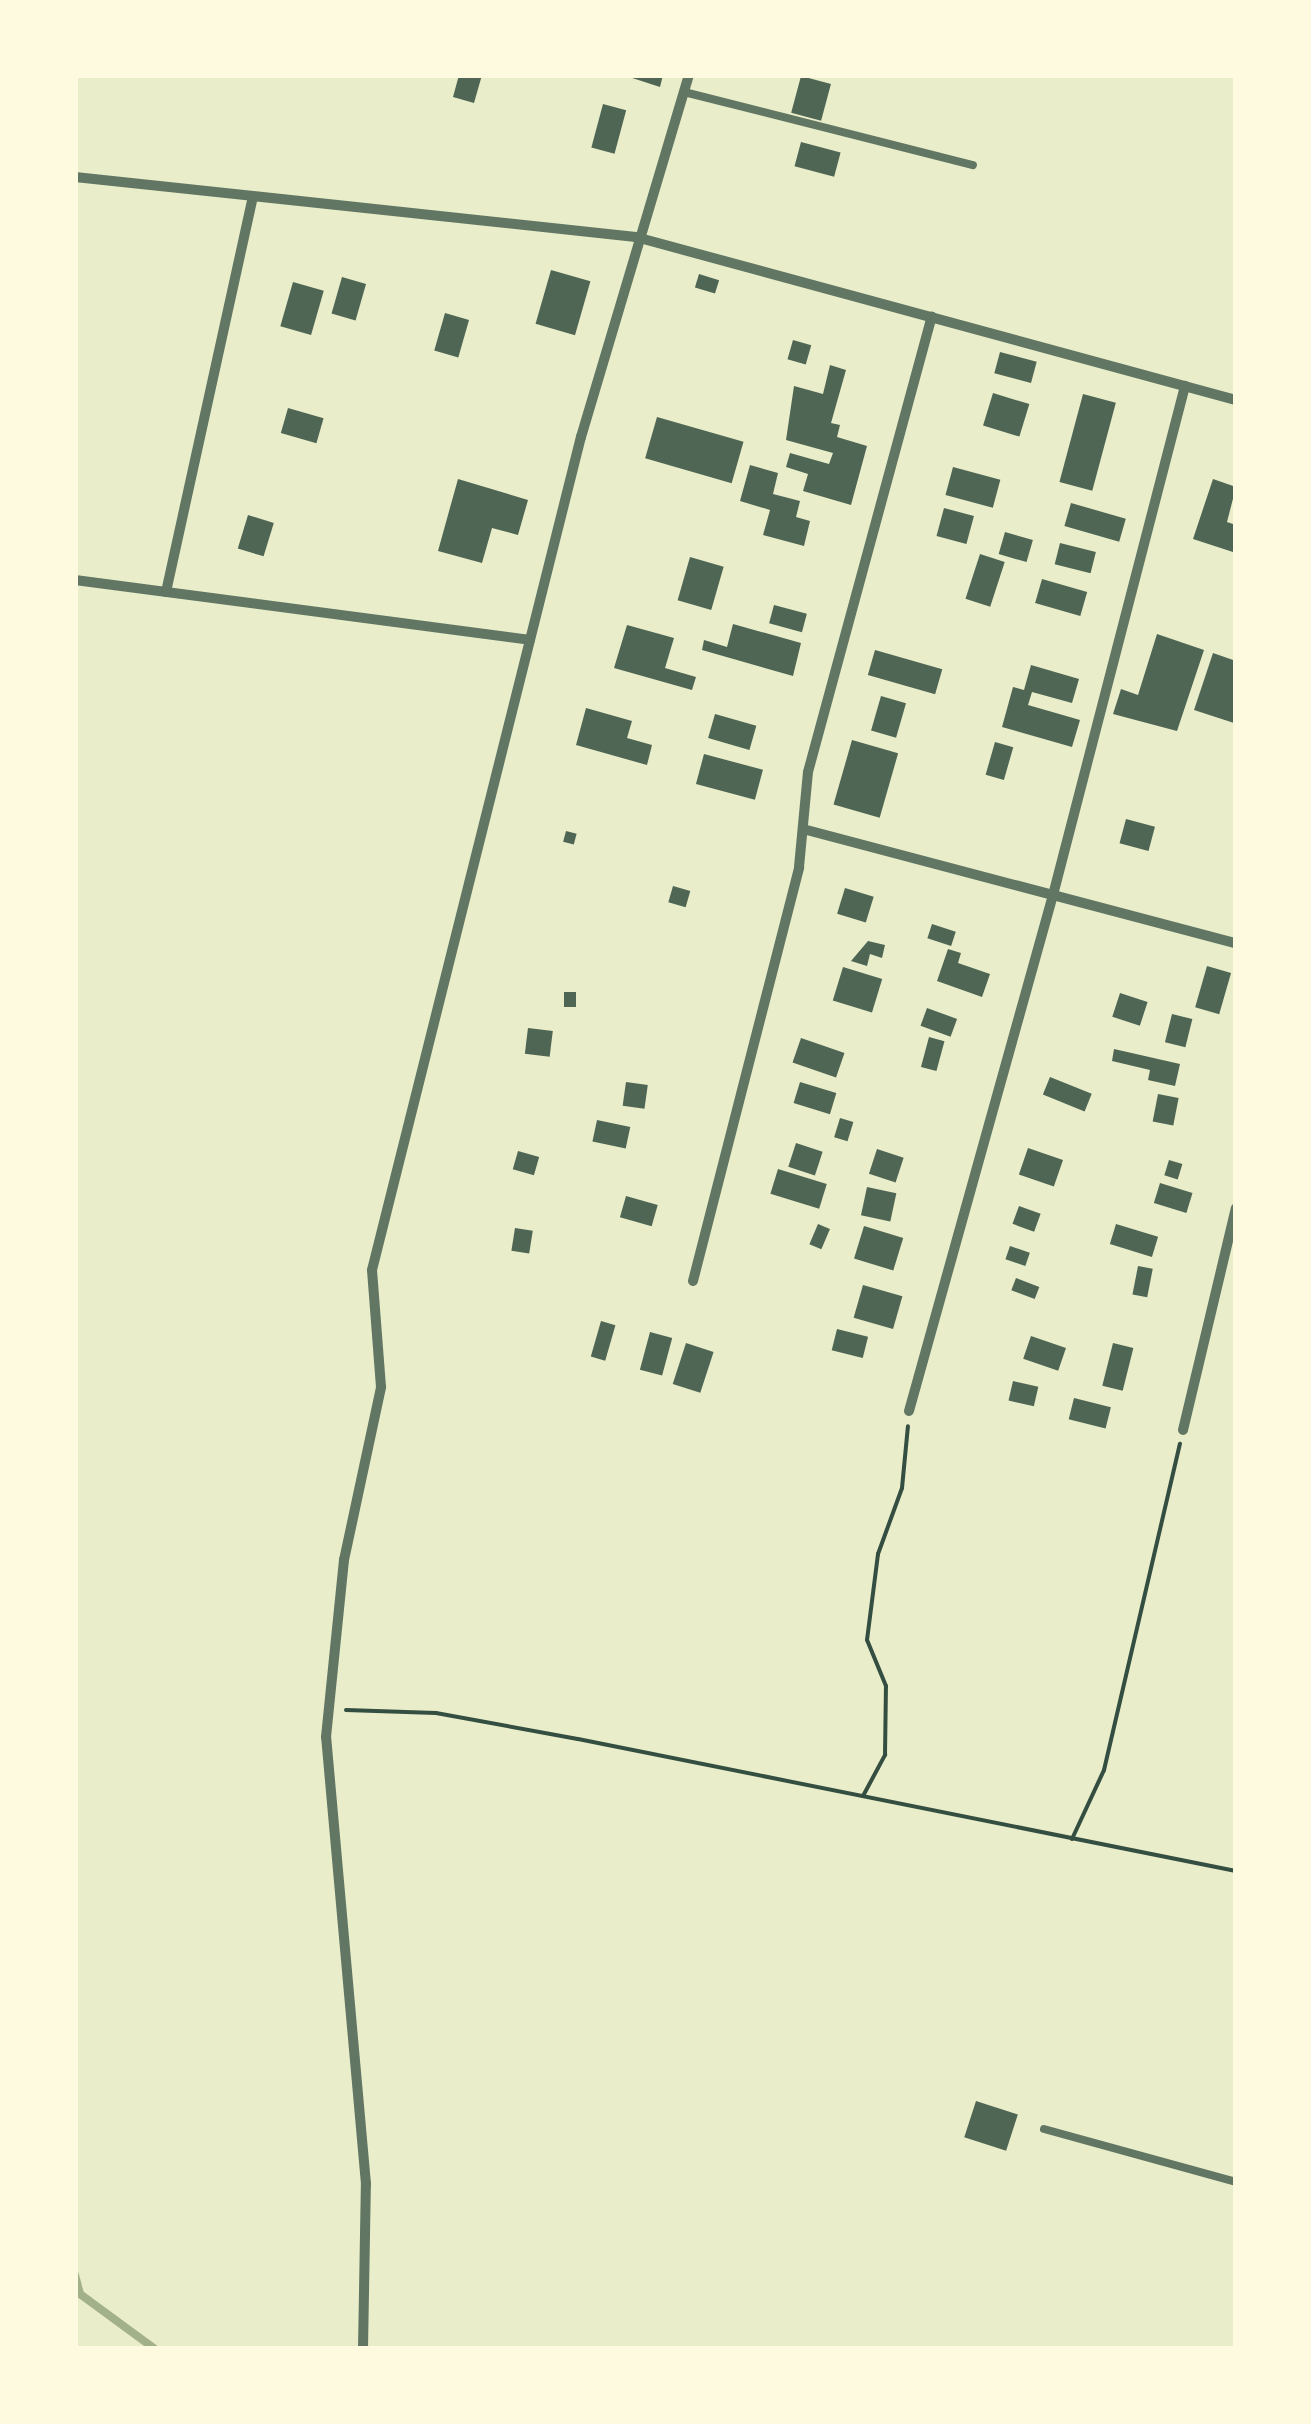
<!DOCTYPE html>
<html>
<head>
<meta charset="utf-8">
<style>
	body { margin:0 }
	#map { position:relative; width:1311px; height:2424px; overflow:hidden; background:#e9edc9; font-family:Lato,sans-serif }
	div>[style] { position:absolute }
	.stream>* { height:8px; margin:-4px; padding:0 4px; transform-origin:4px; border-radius:4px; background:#a3b18a }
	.building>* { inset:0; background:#4f6655; transform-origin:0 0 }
	.path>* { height:4px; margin:-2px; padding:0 2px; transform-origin:2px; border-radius:2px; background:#344e41 }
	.service>* { height:8px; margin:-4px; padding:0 4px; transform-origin:4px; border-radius:4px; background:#617663 }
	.minor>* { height:10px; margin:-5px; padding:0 5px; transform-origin:5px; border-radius:5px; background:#617663 }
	span { translate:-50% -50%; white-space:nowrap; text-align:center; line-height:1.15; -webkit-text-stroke:10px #fefae0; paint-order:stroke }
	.frame { position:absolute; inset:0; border:78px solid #fefae0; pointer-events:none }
</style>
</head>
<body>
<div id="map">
	<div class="stream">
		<div style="left:75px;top:2275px;width:20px;rotate:75deg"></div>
		<div style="left:80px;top:2294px;width:93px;rotate:36.3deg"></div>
	</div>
	<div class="building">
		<div style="clip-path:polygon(459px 75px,482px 75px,474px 103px,453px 97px)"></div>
		<div style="clip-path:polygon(623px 75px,663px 75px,660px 87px)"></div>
		<div style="left:801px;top:76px;width:31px;height:38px;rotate:15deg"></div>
		<div style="left:603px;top:104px;width:24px;height:45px;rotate:15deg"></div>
		<div style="left:801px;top:142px;width:41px;height:25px;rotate:15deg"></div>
		<div style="left:551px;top:270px;width:41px;height:56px;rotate:16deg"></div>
		<div style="left:699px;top:274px;width:21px;height:14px;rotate:17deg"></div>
		<div style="left:342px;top:277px;width:25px;height:38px;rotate:16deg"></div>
		<div style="left:293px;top:282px;width:32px;height:46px;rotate:16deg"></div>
		<div style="left:445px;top:313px;width:25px;height:39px;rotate:16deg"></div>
		<div style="left:793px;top:340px;width:19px;height:20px;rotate:16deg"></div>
		<div style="left:1000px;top:352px;width:38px;height:22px;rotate:15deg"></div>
		<div style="clip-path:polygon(830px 365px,846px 370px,831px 423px,840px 425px,837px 437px,867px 446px,851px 505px,803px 491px,808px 474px,786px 467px,790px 453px,829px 464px,833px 453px,786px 440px,794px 386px,823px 394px)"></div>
		<div style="left:993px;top:393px;width:38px;height:34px;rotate:17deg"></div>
		<div style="left:1083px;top:394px;width:34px;height:91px;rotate:15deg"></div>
		<div style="left:288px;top:408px;width:37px;height:26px;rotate:16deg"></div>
		<div style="left:657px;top:417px;width:90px;height:43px;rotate:16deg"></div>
		<div style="clip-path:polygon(750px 465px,778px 473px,773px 494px,800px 501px,796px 517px,810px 521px,804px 546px,763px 535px,770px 510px,740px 501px)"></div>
		<div style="left:953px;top:467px;width:49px;height:29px;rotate:15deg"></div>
		<div style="clip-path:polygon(458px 479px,528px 500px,518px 535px,492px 528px,482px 563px,438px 551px)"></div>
		<div style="clip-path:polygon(1213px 479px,1236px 487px,1227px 522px,1236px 525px,1236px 553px,1193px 539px)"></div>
		<div style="left:1071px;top:503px;width:57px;height:24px;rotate:16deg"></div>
		<div style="left:944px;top:508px;width:31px;height:29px;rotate:15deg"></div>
		<div style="left:248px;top:515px;width:27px;height:35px;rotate:17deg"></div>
		<div style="left:1005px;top:532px;width:29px;height:23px;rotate:16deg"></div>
		<div style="left:1060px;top:543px;width:37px;height:22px;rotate:14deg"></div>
		<div style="left:980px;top:554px;width:26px;height:47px;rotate:18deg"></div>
		<div style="left:690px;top:557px;width:35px;height:45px;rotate:16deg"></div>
		<div style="left:1042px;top:579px;width:47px;height:25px;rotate:16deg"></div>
		<div style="left:774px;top:605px;width:34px;height:19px;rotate:15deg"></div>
		<div style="clip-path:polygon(733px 624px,801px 643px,793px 676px,702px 650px,704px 640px,727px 647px)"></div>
		<div style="clip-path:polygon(627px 625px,674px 638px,665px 668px,696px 677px,692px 690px,614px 668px)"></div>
		<div style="clip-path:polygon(1157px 634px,1204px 650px,1177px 731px,1113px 714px,1121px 689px,1138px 695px)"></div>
		<div style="left:875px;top:650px;width:70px;height:26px;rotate:16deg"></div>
		<div style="clip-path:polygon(1213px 653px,1236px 661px,1234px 723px,1194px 710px)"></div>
		<div style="clip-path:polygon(1031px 665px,1079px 679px,1072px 703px,1032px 692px,1028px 705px,1080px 720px,1072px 747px,1002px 727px,1013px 687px,1024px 690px)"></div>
		<div style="left:881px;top:696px;width:26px;height:36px;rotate:16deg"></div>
		<div style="clip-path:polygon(586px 708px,632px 721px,627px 738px,652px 745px,647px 765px,576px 745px)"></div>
		<div style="left:715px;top:714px;width:43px;height:25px;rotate:16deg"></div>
		<div style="left:852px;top:740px;width:48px;height:67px;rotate:16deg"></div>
		<div style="left:995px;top:742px;width:19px;height:34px;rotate:16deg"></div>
		<div style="left:704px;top:754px;width:61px;height:31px;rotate:15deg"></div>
		<div style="left:1126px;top:819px;width:30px;height:25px;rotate:15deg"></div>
		<div style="left:566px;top:831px;width:11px;height:11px;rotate:15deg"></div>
		<div style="left:673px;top:886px;width:18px;height:17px;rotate:16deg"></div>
		<div style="left:845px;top:888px;width:30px;height:27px;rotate:17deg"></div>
		<div style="left:932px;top:924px;width:25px;height:15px;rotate:18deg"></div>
		<div style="clip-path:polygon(868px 941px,885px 945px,882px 958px,870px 954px,867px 966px,851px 961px)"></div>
		<div style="clip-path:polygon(948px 949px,961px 953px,958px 963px,990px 974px,982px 997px,937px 981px)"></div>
		<div style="left:1207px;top:966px;width:25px;height:43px;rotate:16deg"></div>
		<div style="left:843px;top:967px;width:41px;height:35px;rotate:17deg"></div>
		<div style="left:564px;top:992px;width:12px;height:15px"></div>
		<div style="left:1120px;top:993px;width:29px;height:25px;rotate:18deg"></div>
		<div style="left:927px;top:1008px;width:32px;height:19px;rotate:20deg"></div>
		<div style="left:1172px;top:1014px;width:21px;height:29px;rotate:14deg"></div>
		<div style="left:528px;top:1028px;width:25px;height:26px;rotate:7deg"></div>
		<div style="left:929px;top:1037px;width:16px;height:31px;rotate:15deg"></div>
		<div style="left:801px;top:1038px;width:46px;height:26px;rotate:19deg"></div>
		<div style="clip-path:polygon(1114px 1049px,1180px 1064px,1175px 1086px,1148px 1080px,1150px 1070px,1112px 1061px)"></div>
		<div style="left:1050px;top:1077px;width:45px;height:19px;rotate:22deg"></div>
		<div style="left:626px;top:1082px;width:22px;height:24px;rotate:8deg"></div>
		<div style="left:800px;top:1082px;width:38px;height:22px;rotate:17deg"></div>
		<div style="left:1158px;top:1094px;width:21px;height:28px;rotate:11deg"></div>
		<div style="left:840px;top:1118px;width:14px;height:20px;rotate:17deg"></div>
		<div style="left:597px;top:1120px;width:34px;height:22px;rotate:12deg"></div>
		<div style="left:796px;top:1143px;width:28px;height:25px;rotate:18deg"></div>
		<div style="left:1028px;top:1148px;width:37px;height:28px;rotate:19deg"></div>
		<div style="left:877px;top:1149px;width:28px;height:26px;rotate:18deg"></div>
		<div style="left:518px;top:1151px;width:22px;height:19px;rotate:16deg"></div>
		<div style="left:1169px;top:1160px;width:14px;height:16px;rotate:17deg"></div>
		<div style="left:778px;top:1169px;width:51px;height:26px;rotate:17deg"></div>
		<div style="left:1160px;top:1183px;width:34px;height:21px;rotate:17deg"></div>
		<div style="left:867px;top:1187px;width:30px;height:29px;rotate:12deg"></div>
		<div style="left:626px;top:1196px;width:33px;height:22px;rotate:16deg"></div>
		<div style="left:1019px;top:1206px;width:23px;height:19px;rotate:20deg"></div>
		<div style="left:818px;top:1224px;width:13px;height:22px;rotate:23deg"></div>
		<div style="left:1116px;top:1224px;width:44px;height:21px;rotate:17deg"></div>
		<div style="left:864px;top:1226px;width:41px;height:34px;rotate:17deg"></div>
		<div style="left:515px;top:1228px;width:18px;height:23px;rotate:9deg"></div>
		<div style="left:1010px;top:1246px;width:21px;height:14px;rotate:19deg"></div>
		<div style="left:1138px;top:1266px;width:15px;height:29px;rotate:11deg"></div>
		<div style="left:1016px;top:1278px;width:25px;height:13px;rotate:21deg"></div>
		<div style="left:863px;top:1285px;width:41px;height:34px;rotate:16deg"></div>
		<div style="left:601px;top:1321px;width:15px;height:37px;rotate:16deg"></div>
		<div style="left:837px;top:1329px;width:32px;height:22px;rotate:14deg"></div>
		<div style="left:650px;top:1332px;width:23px;height:39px;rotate:15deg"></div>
		<div style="left:1031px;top:1336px;width:37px;height:24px;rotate:19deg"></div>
		<div style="left:686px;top:1343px;width:29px;height:43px;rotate:18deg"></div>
		<div style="left:1113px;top:1343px;width:21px;height:44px;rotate:14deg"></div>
		<div style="left:1013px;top:1381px;width:26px;height:20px;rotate:13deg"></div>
		<div style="left:1074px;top:1398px;width:38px;height:22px;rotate:14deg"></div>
		<div style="left:976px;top:2101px;width:44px;height:38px;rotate:18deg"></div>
	</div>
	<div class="path">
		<div style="left:346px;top:1710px;width:90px;rotate:1.9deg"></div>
		<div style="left:436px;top:1713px;width:144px;rotate:10.4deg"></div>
		<div style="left:578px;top:1739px;width:671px;rotate:11.34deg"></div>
		<div style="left:863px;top:1796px;width:47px;rotate:-61.8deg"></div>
		<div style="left:885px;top:1755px;width:69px;rotate:-89.2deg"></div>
		<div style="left:886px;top:1686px;width:50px;rotate:-112.4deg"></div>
		<div style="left:867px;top:1640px;width:87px;rotate:-82.7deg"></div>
		<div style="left:878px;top:1554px;width:70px;rotate:-70deg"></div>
		<div style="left:902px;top:1488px;width:62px;rotate:-84.5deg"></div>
		<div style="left:1072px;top:1839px;width:76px;rotate:-65.1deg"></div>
		<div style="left:1104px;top:1770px;width:335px;rotate:-76.9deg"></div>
	</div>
	<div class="service">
		<div style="left:684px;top:92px;width:298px;rotate:14.2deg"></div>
		<div style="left:1044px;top:2129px;width:199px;rotate:15.4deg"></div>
	</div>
	<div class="minor">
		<div style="left:75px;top:177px;width:564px;rotate:6.1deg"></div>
		<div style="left:636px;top:237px;width:622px;rotate:15.2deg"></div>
		<div style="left:75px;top:580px;width:459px;rotate:7.5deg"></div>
		<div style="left:166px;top:592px;width:405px;rotate:-77.6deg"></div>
		<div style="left:803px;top:829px;width:448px;rotate:14.8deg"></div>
		<div style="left:693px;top:1281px;width:427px;rotate:-75.6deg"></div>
		<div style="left:799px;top:867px;width:95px;rotate:-84.6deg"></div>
		<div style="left:808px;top:772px;width:472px;rotate:-74.8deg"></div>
		<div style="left:909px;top:1411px;width:536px;rotate:-74.41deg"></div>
		<div style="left:1053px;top:895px;width:526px;rotate:-75.46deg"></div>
		<div style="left:1183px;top:1430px;width:228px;rotate:-76.6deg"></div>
		<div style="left:363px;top:2349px;width:165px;rotate:-89deg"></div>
		<div style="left:366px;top:2184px;width:449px;rotate:-95.1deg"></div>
		<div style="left:326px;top:1737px;width:178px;rotate:-84.2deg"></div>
		<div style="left:344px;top:1560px;width:177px;rotate:-77.9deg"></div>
		<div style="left:381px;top:1387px;width:117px;rotate:-94.4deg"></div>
		<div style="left:372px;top:1270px;width:859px;rotate:-75.92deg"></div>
		<div style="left:581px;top:437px;width:378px;rotate:-73.4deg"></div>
	</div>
	<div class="frame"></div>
</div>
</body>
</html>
